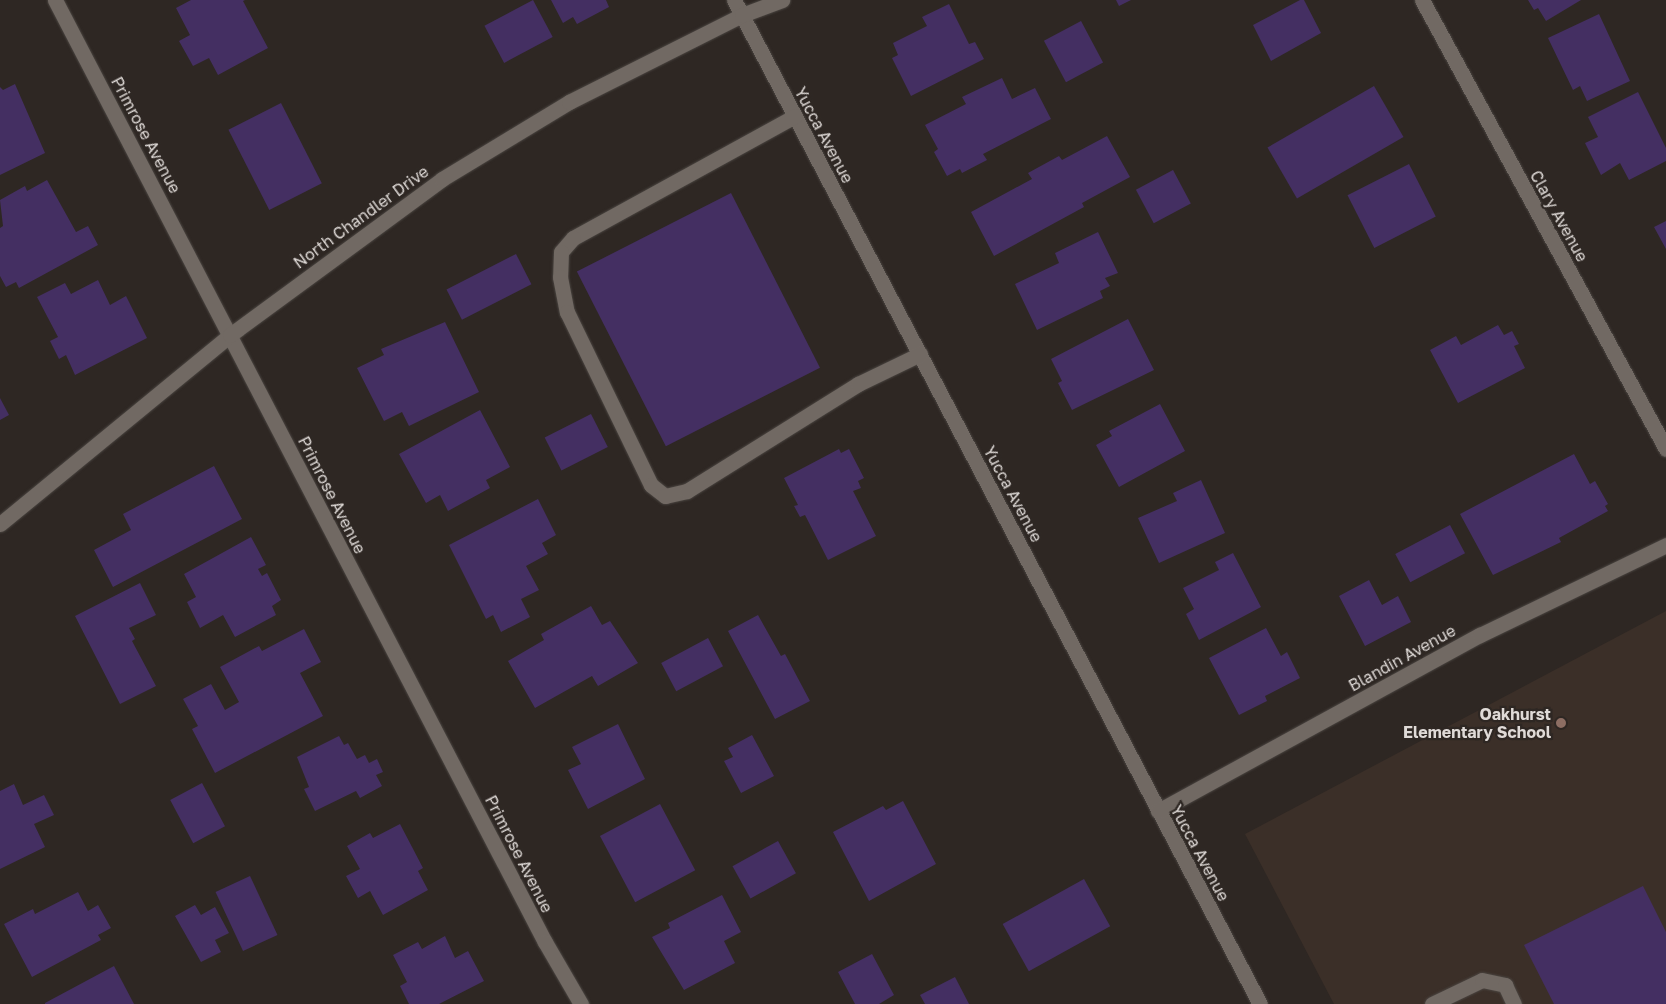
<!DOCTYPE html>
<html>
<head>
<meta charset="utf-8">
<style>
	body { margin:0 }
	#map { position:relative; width:1666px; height:1004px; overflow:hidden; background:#2e2723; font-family:"Golos Text",sans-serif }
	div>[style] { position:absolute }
	.built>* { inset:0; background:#3b2f28 }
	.building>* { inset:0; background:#442f62; transform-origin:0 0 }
	.roads { filter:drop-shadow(0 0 1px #4a4541) drop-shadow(0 0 1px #4a4541) }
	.minor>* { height:15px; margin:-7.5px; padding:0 7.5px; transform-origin:7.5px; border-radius:7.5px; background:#716963 }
	.dots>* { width:14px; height:14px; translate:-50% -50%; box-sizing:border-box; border:2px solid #2e2723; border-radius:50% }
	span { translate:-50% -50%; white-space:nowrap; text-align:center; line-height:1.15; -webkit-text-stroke:4.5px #2e2723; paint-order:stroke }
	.street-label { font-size:16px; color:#dfdad7 }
	.poi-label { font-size:16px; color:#dfdad7; font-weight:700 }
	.right { translate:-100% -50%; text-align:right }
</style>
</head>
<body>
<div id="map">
	<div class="built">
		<div style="clip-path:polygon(1666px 611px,1666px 1004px,1334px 1004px,1245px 834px)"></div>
	</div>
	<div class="building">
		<div style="clip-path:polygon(191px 0,245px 0,243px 1px,268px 48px,218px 75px,209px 58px,193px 66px,179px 41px,190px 35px,176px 8px)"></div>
		<div style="left:533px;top:0;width:42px;height:55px;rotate:62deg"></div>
		<div style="clip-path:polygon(551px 0,606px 0,609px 7px,577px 24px,573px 17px,563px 23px)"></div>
		<div style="clip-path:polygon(1116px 0,1131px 0,1119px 6px)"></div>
		<div style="clip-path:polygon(1300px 0,1304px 0,1321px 33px,1271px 61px,1253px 25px)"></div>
		<div style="clip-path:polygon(1528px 0,1581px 0,1546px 21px,1538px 8px,1534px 10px)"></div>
		<div style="clip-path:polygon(949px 4px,969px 44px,975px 42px,984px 59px,911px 96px,892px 58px,898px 55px,893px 43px,927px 26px,922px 17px)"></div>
		<div style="clip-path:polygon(1599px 14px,1630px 81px,1587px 101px,1580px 86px,1573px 90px,1548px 38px)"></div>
		<div style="left:1081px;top:21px;width:47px;height:42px;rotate:62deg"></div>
		<div style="clip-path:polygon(1002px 78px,1012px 99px,1035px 88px,1051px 119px,983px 154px,987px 160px,962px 173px,960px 169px,947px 176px,934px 152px,938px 149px,925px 125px,966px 104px,962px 97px)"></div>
		<div style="clip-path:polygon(15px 84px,45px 153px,0 175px,0 87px,3px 90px)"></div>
		<div style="left:1374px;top:86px;width:59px;height:123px;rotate:60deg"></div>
		<div style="clip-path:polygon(1638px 92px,1666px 148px,1666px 161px,1629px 180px,1620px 163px,1601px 175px,1585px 143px,1598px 137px,1588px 117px)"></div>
		<div style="left:281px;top:103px;width:90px;height:59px;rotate:63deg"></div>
		<div style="clip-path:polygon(1107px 136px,1130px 177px,1082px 203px,1084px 207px,994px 256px,971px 212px,1032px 179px,1028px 173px,1059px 156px,1062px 160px)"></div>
		<div style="left:1409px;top:164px;width:59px;height:69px;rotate:63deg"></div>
		<div style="left:1173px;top:170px;width:38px;height:42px;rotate:62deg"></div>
		<div style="clip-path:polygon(47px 180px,76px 232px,88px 226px,98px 245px,19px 288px,16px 282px,6px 287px,0 276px,0 228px,3px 226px,0 200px,25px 186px,27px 191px)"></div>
		<div style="left:731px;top:193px;width:196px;height:173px;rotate:63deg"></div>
		<div style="clip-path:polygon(1666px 221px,1666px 249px,1654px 227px)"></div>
		<div style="clip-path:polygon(1098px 232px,1118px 273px,1105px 278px,1110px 286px,1100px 291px,1103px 298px,1037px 330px,1015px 284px,1059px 263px,1055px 253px)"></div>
		<div style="left:516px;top:254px;width:34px;height:78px;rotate:63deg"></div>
		<div style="clip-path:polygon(98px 280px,110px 305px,126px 296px,147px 338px,75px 375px,66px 355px,59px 359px,50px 341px,58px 337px,37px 297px,65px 283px,71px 294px)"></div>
		<div style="clip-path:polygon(1128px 319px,1154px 370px,1072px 410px,1058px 383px,1062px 381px,1051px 359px)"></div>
		<div style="clip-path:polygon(445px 322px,479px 392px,409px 426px,402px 412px,384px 421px,357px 368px,384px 355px,381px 349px)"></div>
		<div style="clip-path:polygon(1498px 325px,1504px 335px,1512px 331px,1519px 344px,1514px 346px,1525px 368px,1458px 403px,1430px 350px,1456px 336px,1461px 345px)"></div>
		<div style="clip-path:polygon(0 398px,9px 415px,0 420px)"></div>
		<div style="clip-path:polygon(1160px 404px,1185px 451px,1119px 487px,1096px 445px,1112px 436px,1109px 431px)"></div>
		<div style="clip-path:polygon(480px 410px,510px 467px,486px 480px,490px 488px,448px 511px,440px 495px,426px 503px,399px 454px)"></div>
		<div style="left:591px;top:414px;width:37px;height:52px;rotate:63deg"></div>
		<div style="clip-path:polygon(839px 449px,841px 453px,849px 449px,864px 478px,858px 481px,861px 488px,853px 491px,876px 536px,828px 560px,805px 515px,800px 517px,794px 506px,798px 505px,784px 478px)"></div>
		<div style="clip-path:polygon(1574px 454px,1590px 484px,1595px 481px,1608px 504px,1605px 506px,1608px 511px,1559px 538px,1561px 542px,1493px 575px,1460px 514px)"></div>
		<div style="clip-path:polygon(214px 466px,242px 519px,113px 587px,94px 550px,131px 530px,123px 514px)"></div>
		<div style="clip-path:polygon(1201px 480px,1225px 533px,1159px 563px,1138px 518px,1177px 501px,1173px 493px)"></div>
		<div style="clip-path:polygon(538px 499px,556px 535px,542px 543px,548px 554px,526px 566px,539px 590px,521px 599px,530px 617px,501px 632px,493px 615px,486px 619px,449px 545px)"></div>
		<div style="left:1450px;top:525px;width:32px;height:62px;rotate:62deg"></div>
		<div style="clip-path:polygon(251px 537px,266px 565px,258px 569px,262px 576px,267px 573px,281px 600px,272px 606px,276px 615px,235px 637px,223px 615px,200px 628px,187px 602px,196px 597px,184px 574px)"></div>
		<div style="clip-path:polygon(1233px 553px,1261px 607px,1199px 640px,1186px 614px,1194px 609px,1183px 588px,1219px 570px,1215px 562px)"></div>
		<div style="clip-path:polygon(1369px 580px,1382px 605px,1398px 596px,1411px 622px,1365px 646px,1339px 596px)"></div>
		<div style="clip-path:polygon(140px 583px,156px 615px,129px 628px,135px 639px,132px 641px,156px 686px,120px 704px,75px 616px)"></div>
		<div style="clip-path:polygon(591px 606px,602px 625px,610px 621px,638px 663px,598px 686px,592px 676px,535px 708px,508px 661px,544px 640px,541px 634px)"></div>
		<div style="clip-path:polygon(758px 615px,781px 656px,785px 654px,810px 701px,775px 719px,728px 631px)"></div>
		<div style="clip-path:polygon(1266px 628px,1281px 656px,1287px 652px,1300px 678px,1265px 696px,1267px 701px,1239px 715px,1209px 658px)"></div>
		<div style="clip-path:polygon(304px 629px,321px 662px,300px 673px,323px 716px,215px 773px,192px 729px,198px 726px,183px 699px,211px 684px,225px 710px,239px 702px,220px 667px,259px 646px,262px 651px)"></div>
		<div style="left:708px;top:638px;width:32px;height:53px;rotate:62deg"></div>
		<div style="clip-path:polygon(618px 724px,645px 779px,588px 809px,568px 770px,581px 764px,572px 747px)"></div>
		<div style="clip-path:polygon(752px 735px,774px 776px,741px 793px,724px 761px,733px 757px,728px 748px)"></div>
		<div style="clip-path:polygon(339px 736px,344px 745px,348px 743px,357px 759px,365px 755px,369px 763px,377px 759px,383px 772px,376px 775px,382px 786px,360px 798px,356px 791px,315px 811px,304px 789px,309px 787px,297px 757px)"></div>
		<div style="left:202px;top:783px;width:49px;height:36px;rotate:62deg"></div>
		<div style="clip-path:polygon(14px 784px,23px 805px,44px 795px,54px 815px,34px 824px,45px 847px,0 869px,0 791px)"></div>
		<div style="clip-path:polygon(903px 801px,936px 864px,869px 901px,833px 832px,883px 806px,886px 810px)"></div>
		<div style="left:660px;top:804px;width:75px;height:68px;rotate:62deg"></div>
		<div style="clip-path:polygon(400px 824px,423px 868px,418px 871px,428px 890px,383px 915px,370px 891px,358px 898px,346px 876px,360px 869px,347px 846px,370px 833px,373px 838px)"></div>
		<div style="left:778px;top:841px;width:37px;height:52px;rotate:61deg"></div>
		<div style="left:250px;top:876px;width:65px;height:38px;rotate:65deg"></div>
		<div style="left:1084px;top:879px;width:54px;height:93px;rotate:61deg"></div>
		<div style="clip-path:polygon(1643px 886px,1666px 932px,1666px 1004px,1554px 1004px,1524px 945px)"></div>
		<div style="clip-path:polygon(78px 892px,88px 911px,98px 905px,111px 928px,98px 935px,101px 940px,32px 977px,4px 924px,33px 909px,35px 914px)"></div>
		<div style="clip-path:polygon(722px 895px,741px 932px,724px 941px,735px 963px,684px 990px,652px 937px,670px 928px,668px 923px)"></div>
		<div style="clip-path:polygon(195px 905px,201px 915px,215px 907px,229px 933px,215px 940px,221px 952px,201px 962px,175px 916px)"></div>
		<div style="clip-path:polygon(445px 936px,455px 958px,468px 951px,484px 981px,439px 1004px,409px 1004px,400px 986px,407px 982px,393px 955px,418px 942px,422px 949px)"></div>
		<div style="clip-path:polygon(872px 954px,894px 995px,879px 1004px,855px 1004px,838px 972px)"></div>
		<div style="clip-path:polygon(114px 966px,134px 1004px,45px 1004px,45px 1003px)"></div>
		<div style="clip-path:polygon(955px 977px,969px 1004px,925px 1004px,920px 995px)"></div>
	</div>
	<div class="roads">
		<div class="minor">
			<div style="left:55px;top:0;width:1062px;rotate:62.52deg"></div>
			<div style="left:545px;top:942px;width:72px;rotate:59.9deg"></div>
			<div style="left:734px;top:0;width:1133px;rotate:62.35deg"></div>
			<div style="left:1422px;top:0;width:511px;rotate:61.48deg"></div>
			<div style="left:795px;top:116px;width:253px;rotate:151.2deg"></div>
			<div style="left:573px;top:238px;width:18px;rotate:131deg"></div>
			<div style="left:561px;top:252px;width:25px;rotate:92deg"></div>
			<div style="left:560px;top:277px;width:36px;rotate:79deg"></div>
			<div style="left:567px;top:312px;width:192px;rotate:64.1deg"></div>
			<div style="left:651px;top:485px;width:18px;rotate:38deg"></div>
			<div style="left:665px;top:496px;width:23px;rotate:-13deg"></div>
			<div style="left:687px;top:491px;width:202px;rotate:-32deg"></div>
			<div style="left:858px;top:384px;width:69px;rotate:-25.8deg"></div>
			<div style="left:0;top:524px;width:298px;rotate:-39.4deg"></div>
			<div style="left:230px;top:335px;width:263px;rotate:-36.3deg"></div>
			<div style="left:442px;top:179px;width:149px;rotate:-31.2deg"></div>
			<div style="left:569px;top:102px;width:194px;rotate:-26.7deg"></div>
			<div style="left:742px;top:15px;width:43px;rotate:-20.6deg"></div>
			<div style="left:1158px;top:811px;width:367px;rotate:-28.7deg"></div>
			<div style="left:1480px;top:635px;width:207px;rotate:-25.8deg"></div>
			<div style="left:1432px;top:1004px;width:55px;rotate:-25.6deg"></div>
			<div style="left:1482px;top:980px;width:24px;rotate:12deg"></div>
			<div style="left:1505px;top:985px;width:21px;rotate:65deg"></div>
		</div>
	</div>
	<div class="dots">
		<div style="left:1561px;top:723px;background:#8d6e63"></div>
	</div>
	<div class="street-label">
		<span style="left:146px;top:135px;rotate:62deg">Primrose Avenue</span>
		<span style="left:824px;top:135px;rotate:62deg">Yucca Avenue</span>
		<span style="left:1559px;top:216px;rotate:61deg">Clary Avenue</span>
		<span style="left:361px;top:217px;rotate:-36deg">North Chandler Drive</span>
		<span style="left:1013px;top:494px;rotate:62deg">Yucca Avenue</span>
		<span style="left:332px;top:495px;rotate:63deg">Primrose Avenue</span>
		<span style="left:1402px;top:658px;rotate:-29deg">Blandin Avenue</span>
		<span style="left:1200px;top:853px;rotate:62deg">Yucca Avenue</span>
		<span style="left:519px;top:854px;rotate:63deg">Primrose Avenue</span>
	</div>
	<div class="poi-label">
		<span class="right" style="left:1551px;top:723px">Oakhurst<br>Elementary School</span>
	</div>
</div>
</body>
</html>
